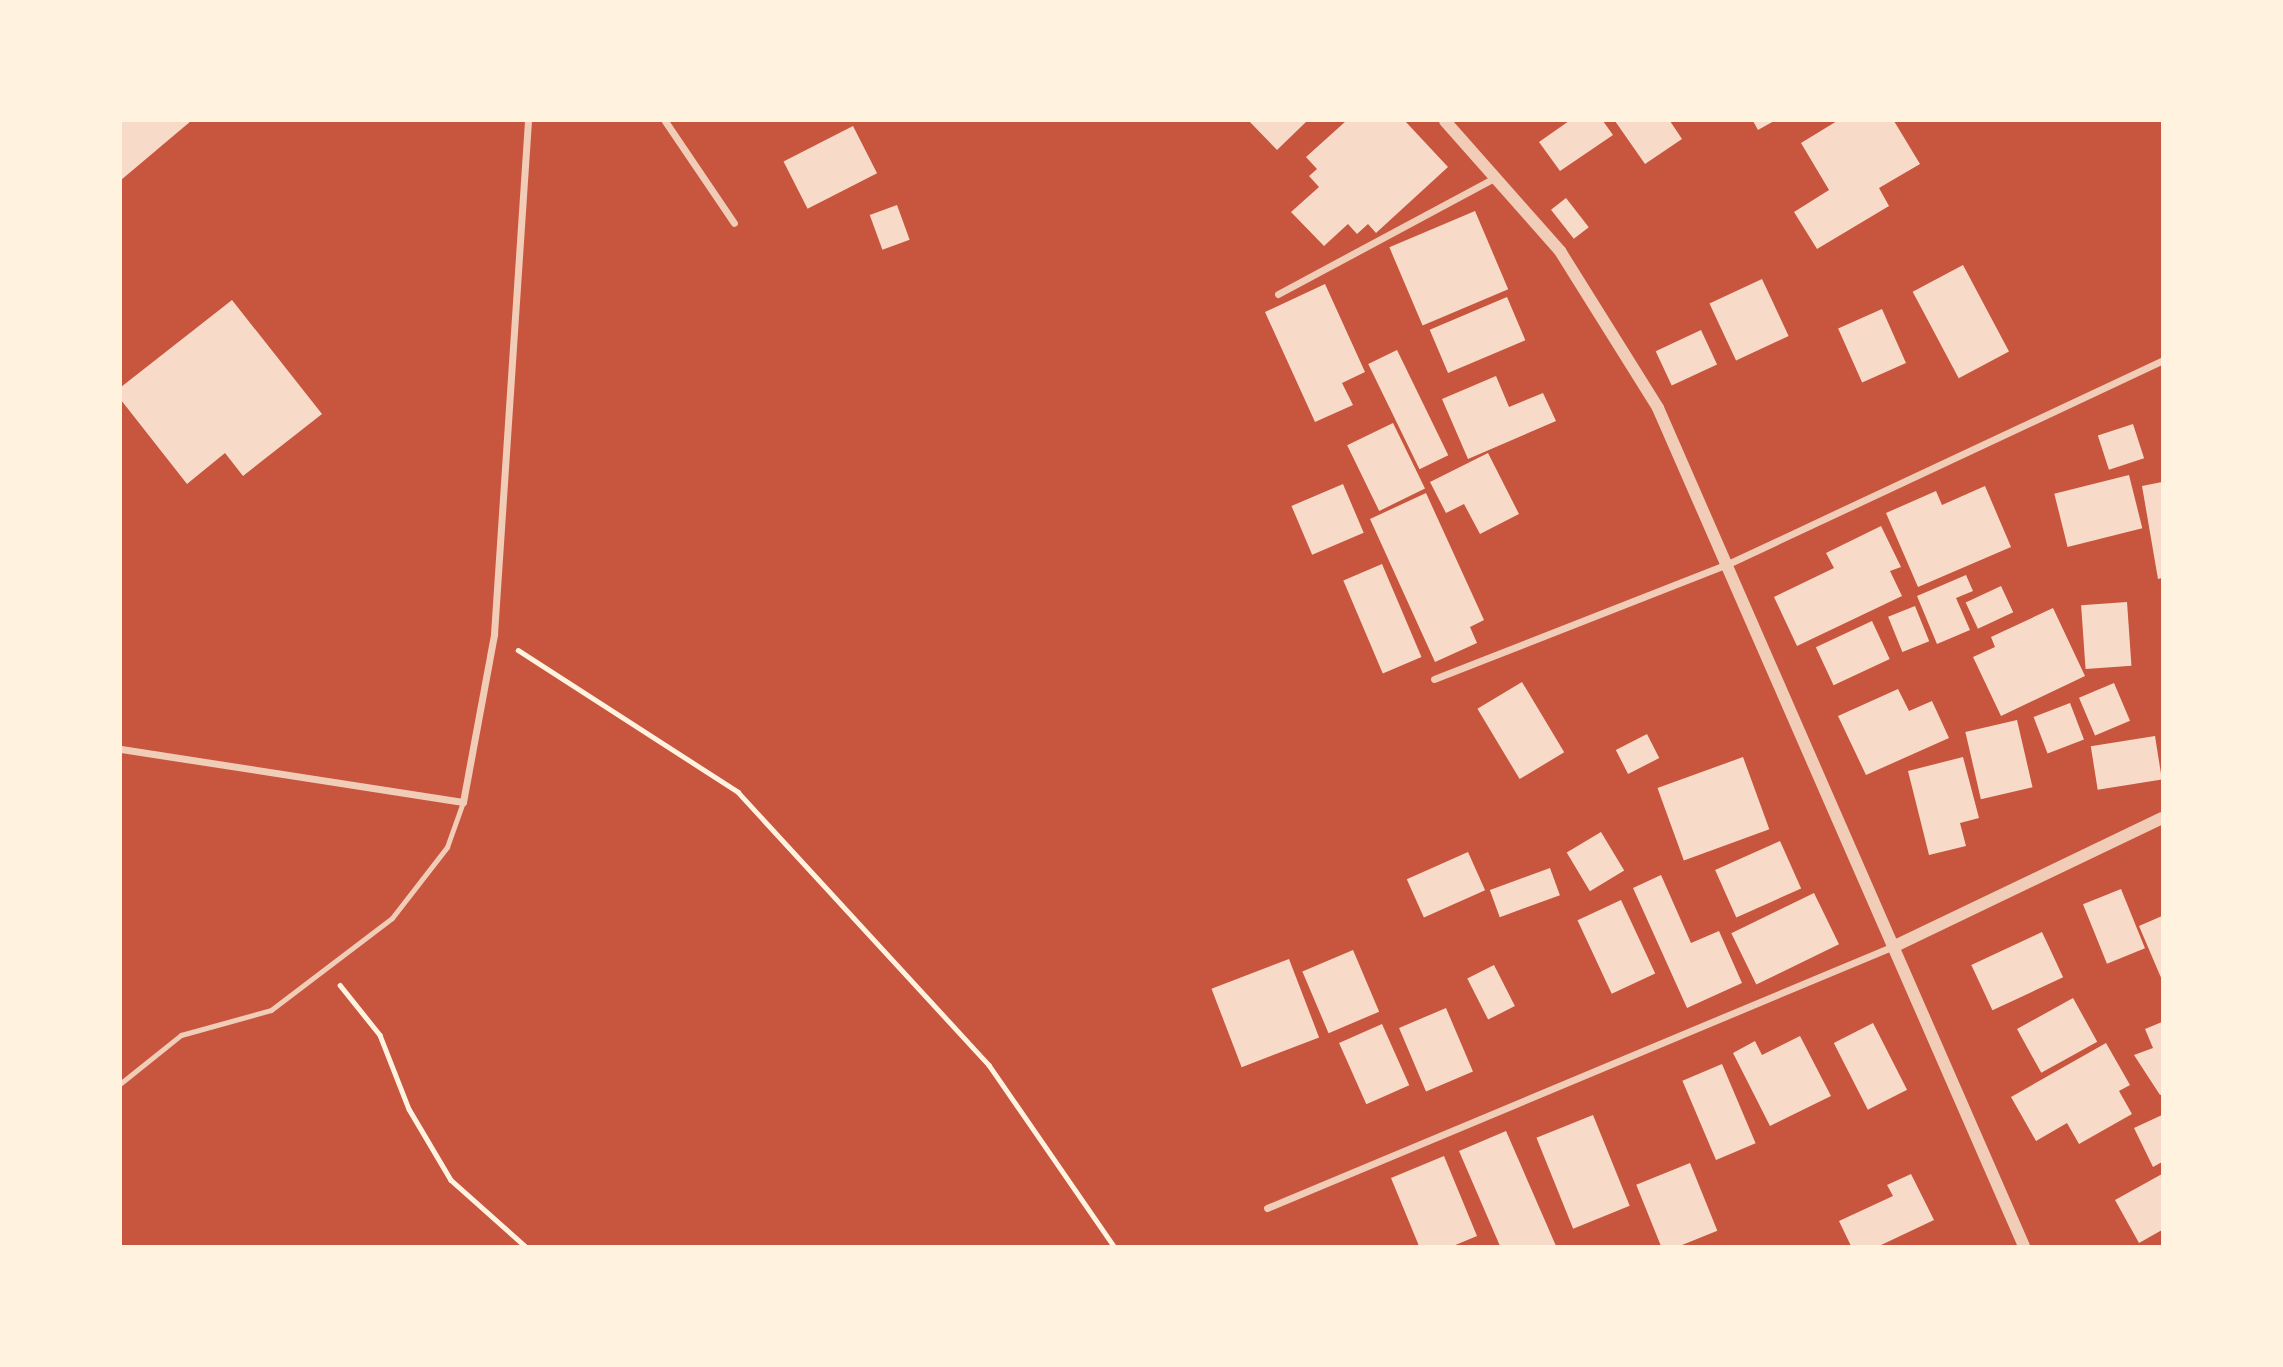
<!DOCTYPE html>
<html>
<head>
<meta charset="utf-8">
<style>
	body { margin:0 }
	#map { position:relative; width:2283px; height:1367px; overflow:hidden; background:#c8553d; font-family:"Exo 2",sans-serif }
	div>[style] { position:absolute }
	.building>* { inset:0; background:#f7dbc8; transform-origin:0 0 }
	.path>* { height:4.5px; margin:-2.25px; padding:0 2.25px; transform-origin:2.25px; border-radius:2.25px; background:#fff3e0 }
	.service>* { height:5px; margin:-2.5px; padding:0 2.5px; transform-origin:2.5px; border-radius:2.5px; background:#f1ccb7 }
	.minor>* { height:7px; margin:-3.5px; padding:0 3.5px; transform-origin:3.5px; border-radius:3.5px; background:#f1ccb7 }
	.tertiary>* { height:12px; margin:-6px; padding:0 6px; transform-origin:6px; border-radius:6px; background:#f1ccb7 }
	span { translate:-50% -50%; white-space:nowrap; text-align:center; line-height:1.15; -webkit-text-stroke:5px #fff3e0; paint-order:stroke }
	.frame { position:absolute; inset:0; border:122px solid #fff3e0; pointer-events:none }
</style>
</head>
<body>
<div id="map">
	<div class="building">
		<div style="clip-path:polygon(121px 121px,191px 121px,121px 180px)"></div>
		<div style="clip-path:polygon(1249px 121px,1307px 121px,1277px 150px)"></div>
		<div style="clip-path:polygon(1346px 121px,1405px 121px,1448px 167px,1376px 233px,1368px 224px,1357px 234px,1348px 224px,1324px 246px,1291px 212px,1319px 187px,1309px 176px,1317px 169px,1306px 157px)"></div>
		<div style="clip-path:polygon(1569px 121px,1603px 121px,1613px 135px,1560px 171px,1539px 142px)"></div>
		<div style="clip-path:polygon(1615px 121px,1670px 121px,1682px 139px,1645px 164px)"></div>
		<div style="clip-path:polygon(1753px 121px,1774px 121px,1758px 130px)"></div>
		<div style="clip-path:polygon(1837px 121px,1894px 121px,1920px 164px,1879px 188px,1889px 206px,1817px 249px,1794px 212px,1829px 190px,1801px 143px)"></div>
		<div style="left:853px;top:126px;width:53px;height:78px;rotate:63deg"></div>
		<div style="left:1566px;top:198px;width:37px;height:19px;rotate:52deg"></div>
		<div style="left:897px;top:205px;width:37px;height:29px;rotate:70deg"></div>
		<div style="left:1475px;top:211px;width:85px;height:93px;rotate:67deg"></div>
		<div style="left:1963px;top:265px;width:98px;height:57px;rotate:62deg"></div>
		<div style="left:1762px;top:279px;width:63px;height:58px;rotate:65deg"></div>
		<div style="clip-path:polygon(1325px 284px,1365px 372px,1342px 383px,1353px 405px,1315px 422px,1265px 312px)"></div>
		<div style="left:1507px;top:297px;width:47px;height:84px;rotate:67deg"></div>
		<div style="clip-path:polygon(232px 300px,322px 414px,243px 476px,225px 453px,187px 484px,121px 400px,121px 387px)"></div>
		<div style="left:1882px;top:309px;width:59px;height:48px;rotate:66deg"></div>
		<div style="left:1701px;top:330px;width:38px;height:50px;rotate:65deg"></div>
		<div style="left:1397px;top:350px;width:117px;height:32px;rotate:64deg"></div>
		<div style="clip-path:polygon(1496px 376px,1509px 407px,1543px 393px,1556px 421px,1468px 459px,1442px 399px)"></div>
		<div style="left:1393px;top:423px;width:73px;height:51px;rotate:64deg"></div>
		<div style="left:2133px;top:424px;width:36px;height:37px;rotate:72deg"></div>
		<div style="clip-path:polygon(1488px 453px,1519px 514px,1480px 534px,1464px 504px,1446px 513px,1430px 482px)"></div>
		<div style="left:2129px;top:475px;width:55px;height:77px;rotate:76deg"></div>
		<div style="clip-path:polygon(2162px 482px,2162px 578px,2158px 579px,2142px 486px)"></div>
		<div style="left:1343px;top:484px;width:53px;height:56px;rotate:67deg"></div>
		<div style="clip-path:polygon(1985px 486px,2011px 547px,1918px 587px,1886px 513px,1936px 491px,1942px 505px)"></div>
		<div style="clip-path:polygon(1426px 493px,1484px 620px,1470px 627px,1477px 643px,1435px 662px,1370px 519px)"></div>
		<div style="clip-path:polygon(1881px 526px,1901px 567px,1890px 571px,1902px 596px,1797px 646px,1774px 597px,1834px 568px,1826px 553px)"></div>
		<div style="left:1382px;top:564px;width:101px;height:42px;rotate:67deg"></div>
		<div style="clip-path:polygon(1966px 575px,1973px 591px,1956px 598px,1970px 630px,1937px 644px,1917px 596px)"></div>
		<div style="left:2001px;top:586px;width:29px;height:39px;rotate:65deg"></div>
		<div style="left:2127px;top:602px;width:64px;height:46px;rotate:86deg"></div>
		<div style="left:1915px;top:606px;width:38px;height:29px;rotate:68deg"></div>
		<div style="clip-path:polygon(2053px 608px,2085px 676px,2001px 716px,1973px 657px,1995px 647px,1991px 637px)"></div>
		<div style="left:1872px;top:621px;width:42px;height:62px;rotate:65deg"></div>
		<div style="left:1522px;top:682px;width:82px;height:52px;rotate:59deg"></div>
		<div style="left:2114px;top:683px;width:41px;height:38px;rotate:67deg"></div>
		<div style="clip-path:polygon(1898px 689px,1909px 711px,1932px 701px,1949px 738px,1866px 775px,1838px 716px)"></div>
		<div style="left:2070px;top:703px;width:39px;height:39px;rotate:69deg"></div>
		<div style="left:2017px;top:720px;width:69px;height:53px;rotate:77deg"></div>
		<div style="left:1647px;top:734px;width:27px;height:35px;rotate:63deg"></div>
		<div style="left:2155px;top:736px;width:44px;height:65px;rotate:81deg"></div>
		<div style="left:1743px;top:757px;width:77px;height:91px;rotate:70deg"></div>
		<div style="clip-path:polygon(1963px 757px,1979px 818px,1960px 823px,1966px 846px,1929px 855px,1908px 771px)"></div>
		<div style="left:1601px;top:832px;width:45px;height:40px;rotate:59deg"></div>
		<div style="left:1780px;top:841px;width:52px;height:71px;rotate:66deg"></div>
		<div style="left:1468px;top:852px;width:42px;height:67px;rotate:66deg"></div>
		<div style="left:1550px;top:868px;width:29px;height:64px;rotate:70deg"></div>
		<div style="clip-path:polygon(1661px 875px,1691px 943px,1719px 931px,1742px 983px,1687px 1008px,1633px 888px)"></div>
		<div style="left:2121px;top:889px;width:64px;height:41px;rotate:68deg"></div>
		<div style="left:1814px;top:893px;width:57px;height:92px;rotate:64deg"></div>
		<div style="left:1621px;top:900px;width:81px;height:48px;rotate:65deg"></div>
		<div style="clip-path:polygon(2162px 916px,2162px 980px,2139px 926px)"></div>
		<div style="left:2042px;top:932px;width:50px;height:78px;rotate:65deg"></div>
		<div style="left:1353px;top:950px;width:67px;height:55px;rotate:67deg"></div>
		<div style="left:1289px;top:959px;width:84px;height:83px;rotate:69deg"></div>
		<div style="left:1494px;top:965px;width:46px;height:30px;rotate:63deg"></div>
		<div style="left:2073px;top:998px;width:50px;height:64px;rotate:61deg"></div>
		<div style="left:1446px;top:1008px;width:69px;height:51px;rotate:67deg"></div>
		<div style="clip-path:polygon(2162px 1022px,2162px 1094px,2160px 1095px,2134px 1055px,2153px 1048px,2145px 1029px)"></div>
		<div style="left:1873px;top:1023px;width:75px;height:44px;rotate:63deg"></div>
		<div style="left:1382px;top:1024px;width:67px;height:47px;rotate:66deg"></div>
		<div style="clip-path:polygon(1800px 1036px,1831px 1096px,1770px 1126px,1733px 1053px,1755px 1041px,1762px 1055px)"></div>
		<div style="clip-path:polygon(2106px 1043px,2130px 1085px,2119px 1091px,2132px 1114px,2079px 1144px,2067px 1123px,2036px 1141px,2011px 1097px)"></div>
		<div style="left:1722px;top:1064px;width:86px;height:43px;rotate:67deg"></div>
		<div style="left:1593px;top:1115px;width:98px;height:61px;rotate:68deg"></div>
		<div style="clip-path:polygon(2162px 1115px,2162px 1162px,2153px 1167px,2134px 1128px)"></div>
		<div style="clip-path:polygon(1506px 1131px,1556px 1246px,1500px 1246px,1459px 1151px)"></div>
		<div style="clip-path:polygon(1444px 1156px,1477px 1236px,1453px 1246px,1419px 1246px,1391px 1178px)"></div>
		<div style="left:1690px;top:1163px;width:73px;height:58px;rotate:68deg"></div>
		<div style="clip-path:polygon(1911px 1174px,1934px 1220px,1879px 1246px,1851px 1246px,1839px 1221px,1893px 1196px,1887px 1185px)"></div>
		<div style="clip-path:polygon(2162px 1174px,2162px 1230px,2139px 1243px,2115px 1200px)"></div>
	</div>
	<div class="path">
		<div style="left:518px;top:650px;width:262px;rotate:32.8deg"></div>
		<div style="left:738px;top:792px;width:371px;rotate:47.4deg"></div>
		<div style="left:989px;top:1065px;width:220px;rotate:55.4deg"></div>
		<div style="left:340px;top:985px;width:64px;rotate:51.3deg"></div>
		<div style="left:380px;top:1035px;width:79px;rotate:68.6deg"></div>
		<div style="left:409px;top:1109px;width:82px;rotate:59.4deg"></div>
		<div style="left:451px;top:1180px;width:99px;rotate:41.7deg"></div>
	</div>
	<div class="service">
		<div style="left:121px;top:1083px;width:77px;rotate:-38.7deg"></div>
		<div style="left:181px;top:1035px;width:93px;rotate:-15.5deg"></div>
		<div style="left:271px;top:1010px;width:152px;rotate:-37.2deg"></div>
		<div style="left:392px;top:918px;width:90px;rotate:-52.2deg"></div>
		<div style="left:447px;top:847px;width:48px;rotate:-70.4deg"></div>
	</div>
	<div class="minor">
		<div style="left:665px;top:121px;width:123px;rotate:55.9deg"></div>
		<div style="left:1278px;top:294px;width:247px;rotate:-28.2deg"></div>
		<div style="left:1434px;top:679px;width:318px;rotate:-21.4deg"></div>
		<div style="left:1730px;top:563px;width:477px;rotate:-25.1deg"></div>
		<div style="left:121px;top:749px;width:346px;rotate:8.8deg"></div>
		<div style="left:463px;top:802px;width:171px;rotate:-79.5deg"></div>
		<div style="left:494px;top:634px;width:514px;rotate:-86.21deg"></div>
		<div style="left:1267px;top:1208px;width:682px;rotate:-22.69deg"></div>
	</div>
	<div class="tertiary">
		<div style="left:1445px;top:121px;width:174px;rotate:48.5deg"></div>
		<div style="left:1560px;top:251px;width:185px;rotate:58deg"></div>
		<div style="left:1658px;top:408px;width:914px;rotate:66.41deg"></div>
		<div style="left:1897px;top:945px;width:294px;rotate:-25.6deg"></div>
	</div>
	<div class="frame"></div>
</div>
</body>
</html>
